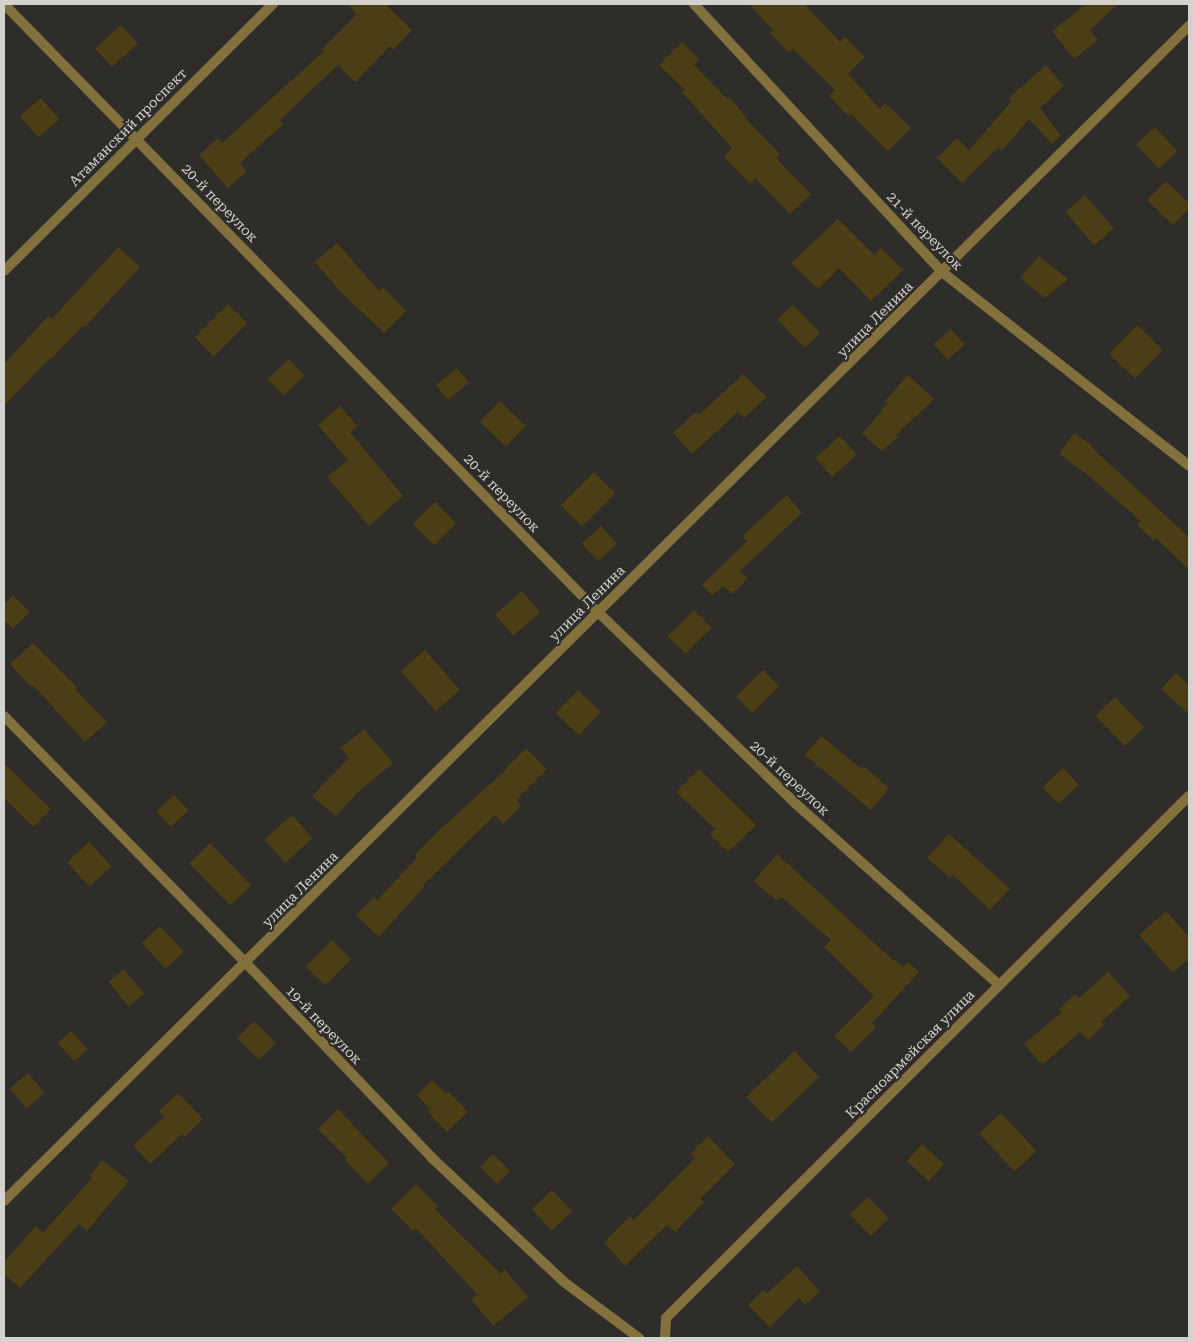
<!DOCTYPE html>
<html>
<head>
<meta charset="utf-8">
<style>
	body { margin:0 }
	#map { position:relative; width:1193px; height:1342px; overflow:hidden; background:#2f2d29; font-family:"Roboto Serif",serif }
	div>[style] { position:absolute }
	.building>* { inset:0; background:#4b3d14; transform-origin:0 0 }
	.street>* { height:10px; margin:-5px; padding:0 5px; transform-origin:5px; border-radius:5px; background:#82703d }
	span { translate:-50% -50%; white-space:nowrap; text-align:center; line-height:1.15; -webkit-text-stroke:4.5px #2f2d29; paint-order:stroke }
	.street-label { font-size:14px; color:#d3d2cf }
	.frame { position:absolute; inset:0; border:5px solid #d3d2cf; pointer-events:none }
</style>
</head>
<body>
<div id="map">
	<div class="building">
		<div style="clip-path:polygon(347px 4px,385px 4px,412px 30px,393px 50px,390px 46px,355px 82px,338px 65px,280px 120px,283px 124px,240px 163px,247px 171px,228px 188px,199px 155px,218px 138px,222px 143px,324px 51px,322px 49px,357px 14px)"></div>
		<div style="clip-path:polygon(749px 4px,804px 4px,840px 42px,845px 37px,865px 57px,848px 74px,880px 109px,885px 103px,911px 128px,888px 151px,851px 114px,848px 116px,829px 96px,835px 90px,793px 49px,789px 53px,770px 33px,773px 30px)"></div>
		<div style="clip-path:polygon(1087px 4px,1118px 4px,1090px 30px,1098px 40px,1074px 59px,1052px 31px)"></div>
		<div style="left:121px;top:25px;width:25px;height:35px;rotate:48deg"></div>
		<div style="clip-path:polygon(682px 42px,699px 59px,694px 65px,727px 99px,729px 97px,747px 118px,746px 119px,780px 154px,776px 158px,811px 194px,790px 214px,755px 178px,750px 184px,724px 157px,732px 148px,682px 92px,685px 90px,659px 65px)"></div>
		<div style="clip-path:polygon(1046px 65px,1064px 86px,1040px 108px,1061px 136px,1052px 144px,1029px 119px,1002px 151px,998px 148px,962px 183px,937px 158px,957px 138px,969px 150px,1012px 101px,1009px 98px)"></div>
		<div style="left:41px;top:98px;width:28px;height:28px;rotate:49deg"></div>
		<div style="left:1155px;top:127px;width:33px;height:26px;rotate:47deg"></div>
		<div style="clip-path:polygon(1166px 181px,1189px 203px,1189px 208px,1173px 225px,1147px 200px)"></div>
		<div style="left:1085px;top:195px;width:44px;height:26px;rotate:49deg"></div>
		<div style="clip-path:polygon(838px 219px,874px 255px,881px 248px,903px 270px,871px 301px,839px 268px,818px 289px,791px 263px)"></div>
		<div style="clip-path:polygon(337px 243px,379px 291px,383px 287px,406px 311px,384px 333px,339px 290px,315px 262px)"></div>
		<div style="clip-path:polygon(118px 247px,140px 267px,84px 328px,83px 326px,50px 360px,49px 359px,4px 406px,4px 364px,48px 316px,52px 319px)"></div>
		<div style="clip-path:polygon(1039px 256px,1068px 279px,1045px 298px,1020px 278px)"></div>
		<div style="left:228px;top:304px;width:27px;height:47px;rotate:45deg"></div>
		<div style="left:793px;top:305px;width:39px;height:21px;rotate:46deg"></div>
		<div style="left:1137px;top:325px;width:36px;height:40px;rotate:44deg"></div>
		<div style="left:951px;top:329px;width:21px;height:23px;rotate:49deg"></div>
		<div style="left:289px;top:359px;width:23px;height:29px;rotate:47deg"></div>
		<div style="left:457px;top:368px;width:19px;height:27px;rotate:51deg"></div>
		<div style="clip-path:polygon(743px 374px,767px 397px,744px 418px,738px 412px,692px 454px,673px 433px,696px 412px,699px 415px)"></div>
		<div style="clip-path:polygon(908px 375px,934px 399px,896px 435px,898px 437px,882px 451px,862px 434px,888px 403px,885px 401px)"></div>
		<div style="left:500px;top:401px;width:36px;height:29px;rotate:44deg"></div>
		<div style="clip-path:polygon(340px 406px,357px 426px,350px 432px,403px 496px,369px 526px,327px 477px,348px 460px,318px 425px)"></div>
		<div style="clip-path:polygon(1074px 433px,1092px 445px,1091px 447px,1189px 537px,1189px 570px,1156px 538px,1154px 541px,1137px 525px,1141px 521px,1085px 473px,1059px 454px)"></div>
		<div style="left:840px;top:436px;width:25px;height:33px;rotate:48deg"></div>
		<div style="left:594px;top:472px;width:30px;height:47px;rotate:45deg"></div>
		<div style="clip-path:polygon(787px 495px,802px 513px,740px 571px,748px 578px,733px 594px,723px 586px,712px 595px,702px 585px,747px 541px,742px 536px)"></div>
		<div style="left:435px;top:502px;width:30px;height:31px;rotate:45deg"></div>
		<div style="left:601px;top:526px;width:24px;height:26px;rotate:48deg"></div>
		<div style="left:522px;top:591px;width:28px;height:36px;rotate:49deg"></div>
		<div style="clip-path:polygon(13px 595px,30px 612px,13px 629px,4px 620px,4px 605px)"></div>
		<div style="left:694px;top:610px;width:25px;height:37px;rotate:45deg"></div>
		<div style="clip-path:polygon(33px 643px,78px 688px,76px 690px,107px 722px,85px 742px,33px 685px,31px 687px,10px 664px)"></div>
		<div style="left:425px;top:650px;width:53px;height:32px;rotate:49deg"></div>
		<div style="left:763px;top:670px;width:23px;height:38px;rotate:45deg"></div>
		<div style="clip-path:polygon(1176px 673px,1189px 685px,1189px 714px,1161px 689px)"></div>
		<div style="left:578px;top:690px;width:32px;height:32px;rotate:44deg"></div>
		<div style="left:1115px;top:697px;width:42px;height:27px;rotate:46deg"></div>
		<div style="clip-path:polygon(364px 729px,393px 763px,358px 792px,336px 816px,312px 796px,349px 758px,341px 748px)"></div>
		<div style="clip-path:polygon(821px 736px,862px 769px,865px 767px,889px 788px,871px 810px,805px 755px)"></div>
		<div style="clip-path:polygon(526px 748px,547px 769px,516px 800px,521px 806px,503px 824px,495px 815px,423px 885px,424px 887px,379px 937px,356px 915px,374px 897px,377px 900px,417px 858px,415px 855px,436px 833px,508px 768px,507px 767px)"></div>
		<div style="clip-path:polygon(4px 763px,51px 809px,33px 827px,4px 798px)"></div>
		<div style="left:1063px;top:768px;width:23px;height:28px;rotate:47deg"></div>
		<div style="clip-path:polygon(699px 769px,756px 825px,728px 852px,710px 834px,715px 829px,676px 792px)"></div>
		<div style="left:174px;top:795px;width:21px;height:24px;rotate:47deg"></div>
		<div style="left:292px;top:815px;width:31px;height:37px;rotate:48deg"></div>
		<div style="clip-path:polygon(949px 834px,1010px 889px,990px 910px,953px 875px,950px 878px,927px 858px)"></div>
		<div style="left:89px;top:842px;width:33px;height:30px;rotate:47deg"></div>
		<div style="left:210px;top:843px;width:59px;height:29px;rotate:46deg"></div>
		<div style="clip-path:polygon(777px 854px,894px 961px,895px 960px,903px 967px,908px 962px,919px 972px,872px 1023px,876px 1027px,851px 1052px,834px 1036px,874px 996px,824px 947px,831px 940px,781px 897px,777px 901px,754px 881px)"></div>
		<div style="clip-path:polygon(1166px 911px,1189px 937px,1189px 958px,1173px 973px,1139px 935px)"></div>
		<div style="left:160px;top:926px;width:35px;height:25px;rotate:47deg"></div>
		<div style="left:332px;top:940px;width:27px;height:37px;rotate:45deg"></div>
		<div style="left:124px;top:969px;width:32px;height:20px;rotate:51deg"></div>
		<div style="clip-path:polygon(1108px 972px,1130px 996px,1101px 1022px,1104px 1025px,1088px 1040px,1080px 1032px,1042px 1065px,1024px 1044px,1062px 1012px,1059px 1009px,1075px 994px,1079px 998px)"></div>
		<div style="left:254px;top:1021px;width:31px;height:24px;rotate:45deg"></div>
		<div style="left:71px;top:1031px;width:25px;height:18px;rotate:48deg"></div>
		<div style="left:794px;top:1051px;width:36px;height:66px;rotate:46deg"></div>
		<div style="left:28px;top:1073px;width:26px;height:24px;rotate:50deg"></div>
		<div style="clip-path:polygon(432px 1080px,446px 1094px,449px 1092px,468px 1112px,447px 1132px,428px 1112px,431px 1110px,417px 1095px)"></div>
		<div style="clip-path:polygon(178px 1093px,203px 1119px,185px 1137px,182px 1134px,150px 1164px,133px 1145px,164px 1117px,159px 1111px)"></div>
		<div style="clip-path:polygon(338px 1109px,389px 1163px,368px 1184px,345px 1160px,347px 1158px,318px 1129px)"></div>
		<div style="left:1001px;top:1113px;width:52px;height:30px;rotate:47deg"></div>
		<div style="clip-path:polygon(708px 1136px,735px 1164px,700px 1199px,704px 1202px,675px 1232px,667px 1225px,625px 1266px,604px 1242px,630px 1216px,634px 1220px,695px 1158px,691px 1153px)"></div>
		<div style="left:922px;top:1144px;width:30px;height:23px;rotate:42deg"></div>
		<div style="left:493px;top:1154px;width:24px;height:18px;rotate:45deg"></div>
		<div style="clip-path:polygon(102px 1160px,129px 1181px,87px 1231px,79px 1224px,20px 1288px,4px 1274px,4px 1262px,36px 1226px,43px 1233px,92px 1178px,90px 1176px)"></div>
		<div style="clip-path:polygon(416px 1184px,438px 1206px,435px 1209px,464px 1238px,501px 1274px,505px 1270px,528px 1297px,493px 1326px,471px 1299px,477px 1294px,416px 1228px,413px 1231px,391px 1209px)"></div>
		<div style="left:552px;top:1190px;width:29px;height:28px;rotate:46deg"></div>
		<div style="left:868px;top:1197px;width:30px;height:25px;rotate:46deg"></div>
		<div style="clip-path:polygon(797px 1266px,820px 1291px,805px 1305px,799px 1298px,770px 1327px,748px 1305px,763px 1290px,767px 1293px)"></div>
	</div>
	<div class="street">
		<div style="left:4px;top:4px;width:850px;rotate:45.67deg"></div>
		<div style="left:598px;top:612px;width:276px;rotate:44.1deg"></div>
		<div style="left:796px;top:804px;width:271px;rotate:41.7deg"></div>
		<div style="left:694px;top:4px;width:365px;rotate:47.2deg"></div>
		<div style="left:942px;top:272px;width:314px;rotate:38.1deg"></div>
		<div style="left:4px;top:271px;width:379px;rotate:-44.8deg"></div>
		<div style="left:4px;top:716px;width:344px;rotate:45.6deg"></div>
		<div style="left:245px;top:962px;width:271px;rotate:46.3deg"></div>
		<div style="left:432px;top:1158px;width:181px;rotate:43.2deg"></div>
		<div style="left:564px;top:1282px;width:94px;rotate:36.7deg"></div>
		<div style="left:4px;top:1201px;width:1669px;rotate:-44.76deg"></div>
		<div style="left:665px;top:1338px;width:20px;rotate:-87deg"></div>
		<div style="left:666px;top:1318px;width:739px;rotate:-44.95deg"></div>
	</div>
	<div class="street-label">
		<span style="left:128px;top:127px;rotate:-45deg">Атаманский проспект</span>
		<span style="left:220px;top:203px;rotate:46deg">20-й переулок</span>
		<span style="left:925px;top:231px;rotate:46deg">21-й переулок</span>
		<span style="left:875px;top:319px;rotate:-45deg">улица Ленина</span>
		<span style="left:502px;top:493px;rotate:46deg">20-й переулок</span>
		<span style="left:587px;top:603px;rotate:-45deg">улица Ленина</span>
		<span style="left:790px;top:778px;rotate:43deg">20-й переулок</span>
		<span style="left:300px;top:889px;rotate:-45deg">улица Ленина</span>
		<span style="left:324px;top:1025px;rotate:46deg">19-й переулок</span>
		<span style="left:910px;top:1054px;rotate:-45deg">Красноармейская улица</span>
	</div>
	<div class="frame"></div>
</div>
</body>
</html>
